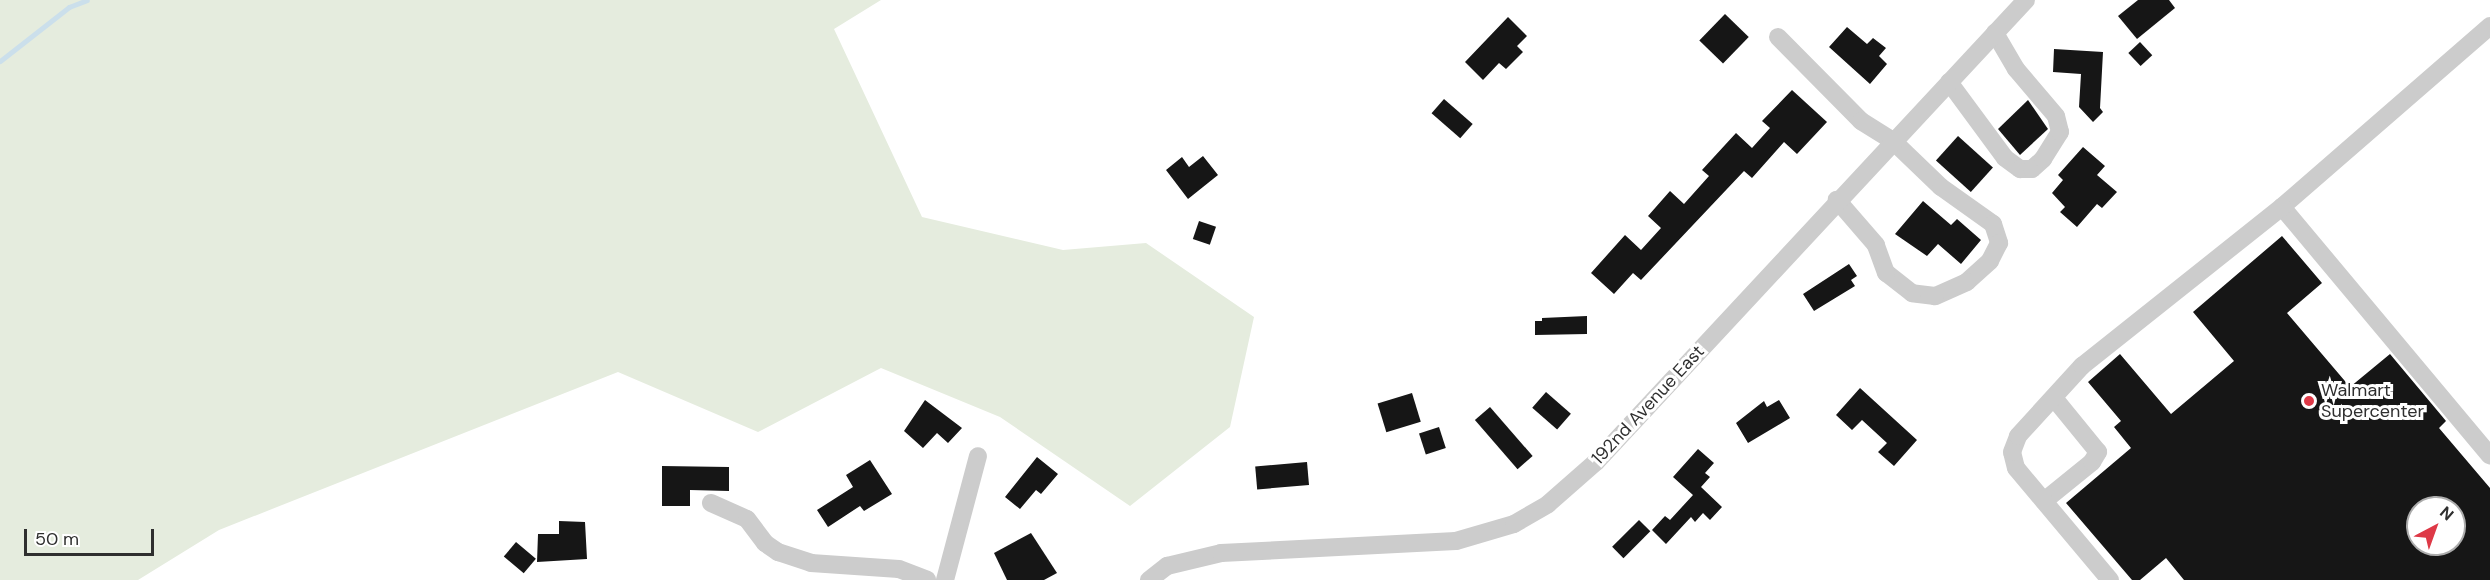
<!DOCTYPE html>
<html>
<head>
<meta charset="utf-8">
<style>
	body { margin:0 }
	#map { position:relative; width:2490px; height:580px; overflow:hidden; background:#fff; font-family:"DM Sans",sans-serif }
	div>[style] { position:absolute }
	.green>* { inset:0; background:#e5ecde }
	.stream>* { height:5px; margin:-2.5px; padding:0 2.5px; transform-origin:2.5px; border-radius:2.5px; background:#cbdfeb }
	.building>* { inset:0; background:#161616; transform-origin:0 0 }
	.minor>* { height:18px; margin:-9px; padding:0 9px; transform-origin:9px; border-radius:9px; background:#ccc }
	.dots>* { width:16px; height:16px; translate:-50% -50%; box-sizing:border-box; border:3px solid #fff; border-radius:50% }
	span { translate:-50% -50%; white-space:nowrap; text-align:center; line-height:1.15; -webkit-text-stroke:6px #fff; paint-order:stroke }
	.poi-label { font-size:18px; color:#2f2f2f }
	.left { translate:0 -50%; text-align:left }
	.street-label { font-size:18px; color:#2f2f2f }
	.north { position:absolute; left:2406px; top:496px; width:60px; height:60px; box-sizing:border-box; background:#fff; border:2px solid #acacac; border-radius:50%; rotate:41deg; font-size:16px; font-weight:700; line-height:24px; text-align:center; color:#2f2f2f }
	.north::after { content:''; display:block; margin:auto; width:21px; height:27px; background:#de3947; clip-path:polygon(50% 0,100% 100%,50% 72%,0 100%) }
	.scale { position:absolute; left:24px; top:529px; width:130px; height:27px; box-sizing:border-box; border:3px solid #2f2f2f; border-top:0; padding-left:8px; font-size:18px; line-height:21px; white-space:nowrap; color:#2f2f2f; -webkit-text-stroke:4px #fff; paint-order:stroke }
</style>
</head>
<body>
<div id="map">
	<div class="green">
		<div style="clip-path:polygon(0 0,881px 0,834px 29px,922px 217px,1063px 250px,1146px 243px,1254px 317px,1230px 427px,1130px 506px,1000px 417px,881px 368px,758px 432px,618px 372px,219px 530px,138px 580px,0 580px)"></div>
	</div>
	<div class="stream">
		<div style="left:0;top:61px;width:88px;rotate:-38deg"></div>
		<div style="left:69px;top:7px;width:19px;rotate:-21deg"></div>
	</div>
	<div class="building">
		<div style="clip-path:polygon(2138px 0,2169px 0,2175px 8px,2137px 39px,2118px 16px)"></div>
		<div style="left:1725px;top:14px;width:33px;height:37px;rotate:44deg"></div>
		<div style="clip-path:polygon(1508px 17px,1527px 36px,1517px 46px,1523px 52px,1506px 69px,1499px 63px,1483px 80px,1465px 62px)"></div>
		<div style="clip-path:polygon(1847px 27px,1867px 44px,1873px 38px,1886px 48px,1879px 56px,1887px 64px,1870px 84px,1829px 47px)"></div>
		<div style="left:2140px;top:42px;width:18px;height:16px;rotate:47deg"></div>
		<div style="clip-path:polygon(2054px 49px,2103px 52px,2100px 108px,2103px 112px,2093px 122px,2079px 107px,2081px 74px,2053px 72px)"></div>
		<div style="clip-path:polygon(1792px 90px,1827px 122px,1797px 154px,1784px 142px,1752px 178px,1744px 171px,1641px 280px,1633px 273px,1614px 294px,1591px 273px,1625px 235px,1641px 250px,1661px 228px,1648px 216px,1670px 191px,1684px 204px,1709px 176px,1702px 170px,1736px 133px,1752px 148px,1770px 128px,1762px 121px)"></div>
		<div style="left:1444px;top:99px;width:38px;height:19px;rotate:41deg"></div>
		<div style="clip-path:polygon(2028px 100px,2048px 129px,2020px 155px,1998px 129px)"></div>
		<div style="left:1958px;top:136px;width:47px;height:33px;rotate:42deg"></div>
		<div style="clip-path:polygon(2083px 147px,2105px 166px,2097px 175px,2117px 192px,2102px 208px,2097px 204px,2077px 227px,2060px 212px,2065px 207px,2052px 193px,2063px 180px,2058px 175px)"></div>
		<div style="clip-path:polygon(1203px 156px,1218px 175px,1188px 199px,1166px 170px,1182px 157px,1189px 167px)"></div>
		<div style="clip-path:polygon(1923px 201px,1951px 225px,1957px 219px,1981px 240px,1961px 264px,1938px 244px,1927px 256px,1895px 234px)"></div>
		<div style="left:1199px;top:221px;width:18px;height:19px;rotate:19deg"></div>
		<div style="clip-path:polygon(evenodd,2282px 236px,2322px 283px,2287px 313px,2350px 387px,2390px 354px,2446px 421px,2439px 428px,2490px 488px,2490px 580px,2184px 580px,2166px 558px,2140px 580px,2132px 580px,2066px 503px,2131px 448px,2114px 427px,2121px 421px,2088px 382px,2120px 354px,2171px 414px,2234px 361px,2193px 312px,2282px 236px,2418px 508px,2454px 508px,2454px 544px,2418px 544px,2418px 508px)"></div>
		<div style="clip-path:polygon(1849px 264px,1857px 276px,1851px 280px,1855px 286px,1814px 311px,1803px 294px)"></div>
		<div style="clip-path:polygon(1587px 316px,1587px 334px,1535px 335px,1535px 321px,1542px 321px,1542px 318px)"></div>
		<div style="clip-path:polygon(1860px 388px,1917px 440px,1894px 466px,1878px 452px,1887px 443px,1862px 420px,1852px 430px,1836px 415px)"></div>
		<div style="left:1546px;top:392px;width:33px;height:21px;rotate:41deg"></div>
		<div style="left:1412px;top:393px;width:30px;height:36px;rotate:73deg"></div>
		<div style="clip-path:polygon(925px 400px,962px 428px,948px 443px,937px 433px,923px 448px,904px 431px)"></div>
		<div style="clip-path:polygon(1779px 400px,1790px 418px,1748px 443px,1736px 423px,1764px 401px,1767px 407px)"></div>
		<div style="left:1490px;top:407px;width:65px;height:20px;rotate:49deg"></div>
		<div style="left:1439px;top:427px;width:22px;height:21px;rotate:72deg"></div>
		<div style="clip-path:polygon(1698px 449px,1714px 463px,1705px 473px,1710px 477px,1701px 487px,1722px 507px,1710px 520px,1703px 513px,1695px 522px,1691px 517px,1666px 544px,1652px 530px,1665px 516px,1670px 520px,1693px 495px,1673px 477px)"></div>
		<div style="clip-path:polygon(1037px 457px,1058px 474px,1041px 494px,1036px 490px,1020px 509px,1005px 497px)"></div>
		<div style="clip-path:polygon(870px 460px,892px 494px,864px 511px,860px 506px,828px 527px,817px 510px,853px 487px,846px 475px)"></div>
		<div style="left:1307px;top:462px;width:23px;height:52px;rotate:85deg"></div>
		<div style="clip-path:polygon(662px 466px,729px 467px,729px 491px,690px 490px,690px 506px,662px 506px)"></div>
		<div style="left:1639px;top:520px;width:16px;height:38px;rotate:45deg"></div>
		<div style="clip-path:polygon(559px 521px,585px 522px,587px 559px,537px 562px,538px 534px,559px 534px)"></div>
		<div style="clip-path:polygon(1031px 533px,1057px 573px,1044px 580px,1007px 580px,994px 553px)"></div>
		<div style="left:516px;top:542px;width:26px;height:19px;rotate:40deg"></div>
	</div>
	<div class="minor">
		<div style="left:2490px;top:26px;width:276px;rotate:139deg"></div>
		<div style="left:2282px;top:207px;width:324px;rotate:50.1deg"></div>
		<div style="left:1778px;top:37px;width:118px;rotate:45.3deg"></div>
		<div style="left:1861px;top:121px;width:38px;rotate:32deg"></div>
		<div style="left:1893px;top:141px;width:66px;rotate:43.8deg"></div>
		<div style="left:1941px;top:187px;width:64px;rotate:35.4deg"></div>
		<div style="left:1993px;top:224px;width:20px;rotate:72deg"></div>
		<div style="left:1999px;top:243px;width:20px;rotate:117deg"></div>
		<div style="left:1990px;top:261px;width:31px;rotate:138deg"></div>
		<div style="left:1967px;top:282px;width:35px;rotate:156deg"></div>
		<div style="left:1935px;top:296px;width:23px;rotate:-173deg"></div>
		<div style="left:1912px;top:293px;width:33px;rotate:-142deg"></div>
		<div style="left:1886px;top:273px;width:30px;rotate:-110deg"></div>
		<div style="left:1876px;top:245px;width:60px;rotate:-130.9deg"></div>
		<div style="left:1949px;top:82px;width:94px;rotate:53.6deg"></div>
		<div style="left:2005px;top:158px;width:19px;rotate:36deg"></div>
		<div style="left:2020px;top:169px;width:12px"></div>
		<div style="left:2032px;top:169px;width:15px;rotate:-42deg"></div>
		<div style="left:2043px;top:159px;width:32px;rotate:-58deg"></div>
		<div style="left:2060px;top:132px;width:16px;rotate:-104deg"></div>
		<div style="left:2056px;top:116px;width:62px;rotate:-130.4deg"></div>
		<div style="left:2016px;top:69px;width:42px;rotate:-120.3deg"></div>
		<div style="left:2044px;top:501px;width:62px;rotate:-39.1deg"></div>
		<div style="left:2092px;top:462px;width:12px;rotate:-59deg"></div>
		<div style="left:2098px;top:452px;width:70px;rotate:-129.2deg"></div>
		<div style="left:711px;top:503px;width:39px;rotate:24deg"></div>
		<div style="left:747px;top:519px;width:30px;rotate:53deg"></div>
		<div style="left:765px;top:543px;width:16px;rotate:35deg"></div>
		<div style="left:778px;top:552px;width:35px;rotate:18deg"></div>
		<div style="left:811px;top:563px;width:88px;rotate:3.9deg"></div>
		<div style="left:899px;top:569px;width:30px;rotate:21deg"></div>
		<div style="left:945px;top:580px;width:128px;rotate:-75.1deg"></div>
		<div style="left:1149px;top:580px;width:23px;rotate:-38deg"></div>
		<div style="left:1167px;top:566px;width:56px;rotate:-13.5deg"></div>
		<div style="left:1221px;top:553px;width:235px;rotate:-2.9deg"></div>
		<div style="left:1456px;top:541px;width:60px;rotate:-16.3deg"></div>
		<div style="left:1514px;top:524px;width:39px;rotate:-30deg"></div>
		<div style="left:1548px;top:504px;width:64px;rotate:-41.2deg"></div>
		<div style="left:1596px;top:462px;width:631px;rotate:-47.05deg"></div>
		<div style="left:2110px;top:580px;width:146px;rotate:-130deg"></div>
		<div style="left:2016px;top:468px;width:16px;rotate:-104deg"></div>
		<div style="left:2012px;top:452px;width:17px;rotate:-69deg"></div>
		<div style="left:2018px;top:436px;width:95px;rotate:-47.6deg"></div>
		<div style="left:2082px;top:366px;width:256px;rotate:-38.5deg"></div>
	</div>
	<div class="dots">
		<div style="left:2309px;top:401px;background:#de3947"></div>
	</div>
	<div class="poi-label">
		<span class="left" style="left:2321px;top:401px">Walmart<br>Supercenter</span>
	</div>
	<div class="street-label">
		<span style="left:1648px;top:405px;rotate:-47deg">192nd Avenue East</span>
	</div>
	<div class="north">N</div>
	<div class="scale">50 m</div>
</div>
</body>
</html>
